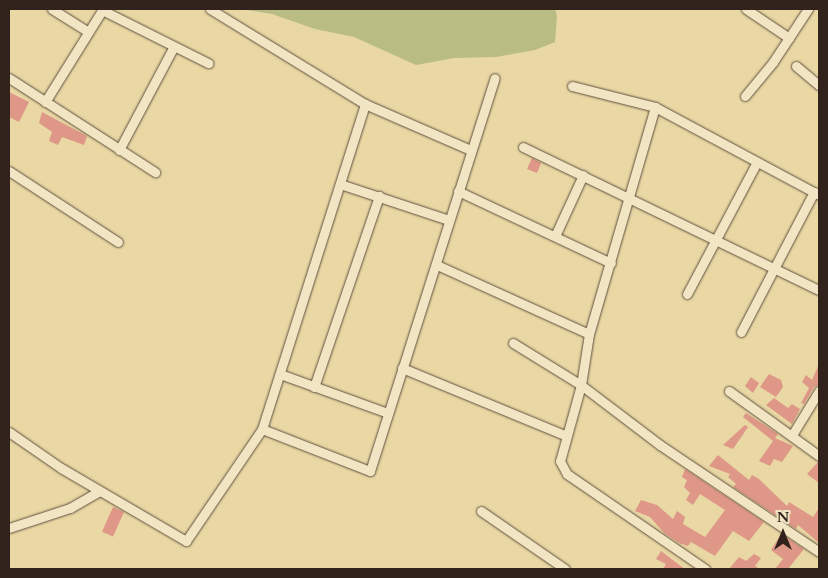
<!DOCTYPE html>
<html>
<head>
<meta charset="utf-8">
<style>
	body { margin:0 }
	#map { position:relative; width:828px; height:578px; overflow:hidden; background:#e9d7a4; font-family:Cardo,serif }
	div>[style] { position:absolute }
	.green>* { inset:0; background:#babd83 }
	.building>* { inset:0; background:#df9787; transform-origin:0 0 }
	.roads { filter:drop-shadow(0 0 1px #5f503e) drop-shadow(0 0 1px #5f503e) }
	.street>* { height:9px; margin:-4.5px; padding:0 4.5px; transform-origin:4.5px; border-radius:4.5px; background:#f1e5c4 }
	span { translate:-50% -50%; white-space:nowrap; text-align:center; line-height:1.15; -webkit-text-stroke:5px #f1e5c4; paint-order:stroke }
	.frame { position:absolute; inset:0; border:10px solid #31231c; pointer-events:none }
	.north { position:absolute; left:758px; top:508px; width:50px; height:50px; -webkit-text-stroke:4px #f1e5c4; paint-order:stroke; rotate:0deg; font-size:14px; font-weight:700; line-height:20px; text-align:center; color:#31231c }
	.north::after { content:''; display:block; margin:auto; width:18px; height:22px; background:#31231c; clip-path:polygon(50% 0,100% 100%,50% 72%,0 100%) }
</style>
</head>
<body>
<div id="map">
	<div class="green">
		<div style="clip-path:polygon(241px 9px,555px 9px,557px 16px,555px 42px,535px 50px,496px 57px,454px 58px,416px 65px,354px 37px,315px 29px,272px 14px)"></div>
	</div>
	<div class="building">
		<div style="clip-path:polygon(9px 92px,29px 102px,19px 122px,9px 117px)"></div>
		<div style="clip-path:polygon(42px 112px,87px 136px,84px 145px,62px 137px,58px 145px,49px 141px,52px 132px,39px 123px)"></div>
		<div style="clip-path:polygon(532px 158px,541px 163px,537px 173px,527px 169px)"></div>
		<div style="clip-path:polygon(819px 364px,819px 385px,814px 387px,804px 404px,801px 403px,809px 388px,802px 382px,806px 375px,812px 380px)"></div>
		<div style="clip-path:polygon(769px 374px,781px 380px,783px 387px,776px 397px,760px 387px)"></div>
		<div style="clip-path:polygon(751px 377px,759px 383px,753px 393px,745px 386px)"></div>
		<div style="clip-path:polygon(774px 398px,788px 408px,792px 404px,800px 409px,792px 424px,766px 405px)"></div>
		<div style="clip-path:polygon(746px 413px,778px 434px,775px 438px,793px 446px,782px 462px,774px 459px,770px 466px,759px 461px,773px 441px,743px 417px)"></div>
		<div style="clip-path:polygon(745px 425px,748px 427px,733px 449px,723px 445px)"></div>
		<div style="clip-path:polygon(718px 455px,749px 480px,752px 475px,759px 479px,787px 506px,789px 502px,813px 517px,819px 508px,819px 543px,798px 525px,796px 529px,733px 487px,736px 484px,728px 477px,730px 474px,709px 466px)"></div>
		<div style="clip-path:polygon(818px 462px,819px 462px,819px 483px,807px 474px)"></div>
		<div style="clip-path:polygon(685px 469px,764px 522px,749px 541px,733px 531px,715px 556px,691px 542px,688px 546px,679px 543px,664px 533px,650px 517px,635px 511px,641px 500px,657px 505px,673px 519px,677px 511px,685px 517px,683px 524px,705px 537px,725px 510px,700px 494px,693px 505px,686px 500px,690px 493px,684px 487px,687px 480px,682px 477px)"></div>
		<div style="left:113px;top:507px;width:12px;height:27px;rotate:24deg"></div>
		<div style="clip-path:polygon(781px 534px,804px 549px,788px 569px,775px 569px,783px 559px,771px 550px)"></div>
		<div style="clip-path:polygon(661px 551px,682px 567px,685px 569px,663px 569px,666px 564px,656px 559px)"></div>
		<div style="clip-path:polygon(754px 554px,761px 558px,755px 566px,760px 569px,729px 569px,739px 557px,746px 561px)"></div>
	</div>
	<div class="roads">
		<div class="street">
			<div style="left:52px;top:9px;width:41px;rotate:32.2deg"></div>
			<div style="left:210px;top:9px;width:182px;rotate:31.5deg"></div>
			<div style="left:365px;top:104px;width:116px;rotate:23.5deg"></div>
			<div style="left:746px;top:9px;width:52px;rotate:34deg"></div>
			<div style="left:102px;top:10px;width:119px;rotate:26.6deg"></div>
			<div style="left:796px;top:66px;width:30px;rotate:40deg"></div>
			<div style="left:9px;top:78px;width:174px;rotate:32.8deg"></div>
			<div style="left:572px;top:86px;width:86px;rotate:14.2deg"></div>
			<div style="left:655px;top:107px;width:186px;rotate:28.2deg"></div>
			<div style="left:745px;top:96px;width:44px;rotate:-50.5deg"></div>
			<div style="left:773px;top:62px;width:64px;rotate:-56.6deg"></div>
			<div style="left:45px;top:102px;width:110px;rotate:-58.1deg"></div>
			<div style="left:655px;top:107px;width:236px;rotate:106.2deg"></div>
			<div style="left:589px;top:334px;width:52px;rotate:98.9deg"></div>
			<div style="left:581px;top:385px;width:79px;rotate:105.4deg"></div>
			<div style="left:560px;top:461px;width:15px;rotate:62deg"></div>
			<div style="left:567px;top:474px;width:168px;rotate:34.5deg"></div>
			<div style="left:523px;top:147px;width:329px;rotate:25.8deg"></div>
			<div style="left:119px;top:150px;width:115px;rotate:-62.1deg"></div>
			<div style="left:9px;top:171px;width:130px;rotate:33.1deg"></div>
			<div style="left:340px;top:184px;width:115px;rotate:18.3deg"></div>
			<div style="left:458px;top:191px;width:169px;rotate:25.2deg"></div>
			<div style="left:555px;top:236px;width:67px;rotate:-65.3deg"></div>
			<div style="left:437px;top:265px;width:167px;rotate:24.4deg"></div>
			<div style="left:687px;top:294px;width:149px;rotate:-62.1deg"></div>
			<div style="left:741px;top:332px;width:158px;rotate:-62.5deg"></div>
			<div style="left:513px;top:343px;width:80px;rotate:31.7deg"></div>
			<div style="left:581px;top:385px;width:99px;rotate:37.2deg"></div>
			<div style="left:660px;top:445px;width:192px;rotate:33.9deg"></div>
			<div style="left:402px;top:368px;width:178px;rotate:22.4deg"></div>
			<div style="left:280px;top:374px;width:115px;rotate:19.9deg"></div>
			<div style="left:314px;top:387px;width:202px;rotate:-71.2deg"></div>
			<div style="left:729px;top:391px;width:111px;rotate:35.8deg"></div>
			<div style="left:262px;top:429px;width:116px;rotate:21.3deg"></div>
			<div style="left:370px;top:471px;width:412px;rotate:-72.4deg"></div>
			<div style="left:9px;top:432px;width:63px;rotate:34.7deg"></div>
			<div style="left:61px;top:468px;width:145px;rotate:30.3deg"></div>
			<div style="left:186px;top:541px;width:135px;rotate:-55.8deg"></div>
			<div style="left:262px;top:429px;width:341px;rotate:-72.4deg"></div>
			<div style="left:792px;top:435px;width:52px;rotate:-58.5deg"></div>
			<div style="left:481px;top:511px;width:102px;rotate:34.6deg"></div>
			<div style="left:9px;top:528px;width:64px;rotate:-18.2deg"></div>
			<div style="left:70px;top:508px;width:34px;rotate:-30deg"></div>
		</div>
	</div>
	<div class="frame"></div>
	<div class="north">N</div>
</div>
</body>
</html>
